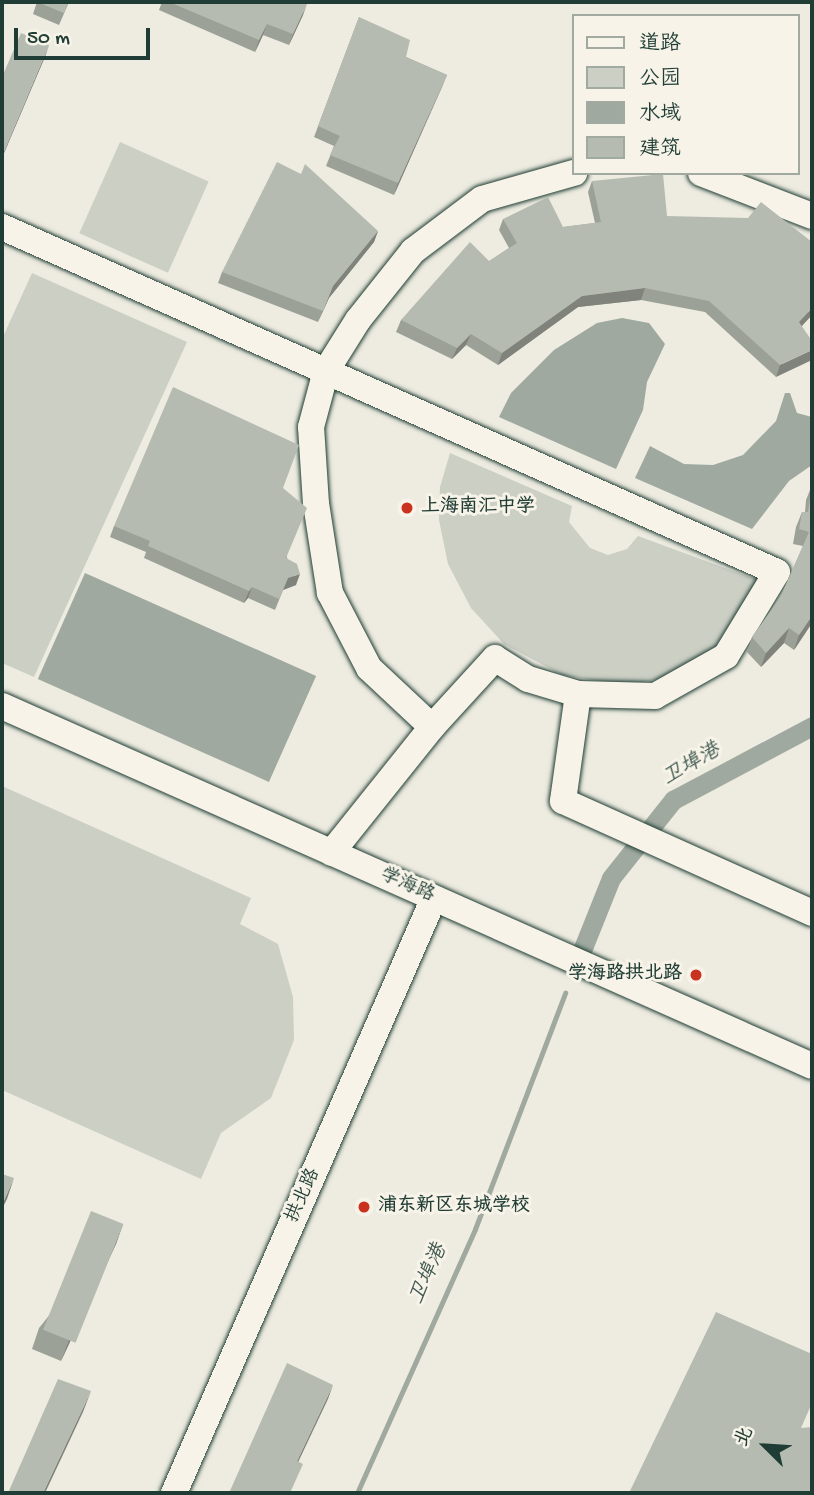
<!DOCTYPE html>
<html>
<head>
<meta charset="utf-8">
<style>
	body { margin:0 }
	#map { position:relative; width:814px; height:1495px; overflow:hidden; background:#eeece1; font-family:"Gochi Hand","LXGW WenKai TC",sans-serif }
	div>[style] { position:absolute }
	.green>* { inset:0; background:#cccfc4; transform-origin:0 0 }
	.water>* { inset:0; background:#9fa99f; transform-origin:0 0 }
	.stream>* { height:5px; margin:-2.5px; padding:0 2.5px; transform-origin:2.5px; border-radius:2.5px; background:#9fa99f }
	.canal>* { height:19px; margin:-9.5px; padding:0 9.5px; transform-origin:9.5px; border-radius:9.5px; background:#9fa99f }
	.roads { filter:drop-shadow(0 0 2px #1f3d34) drop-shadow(0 0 2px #1f3d34) }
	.minor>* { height:26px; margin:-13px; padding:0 13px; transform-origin:13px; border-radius:13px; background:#f7f3e8 }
	.wall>* { inset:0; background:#9ca197 }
	.shaded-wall>* { inset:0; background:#7f837b }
	.building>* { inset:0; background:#b5bbb0; transform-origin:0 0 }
	.dots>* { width:19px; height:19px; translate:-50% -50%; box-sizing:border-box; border:4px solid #f7f3e8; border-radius:50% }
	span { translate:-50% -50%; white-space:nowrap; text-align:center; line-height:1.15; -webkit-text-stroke:6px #f7f3e8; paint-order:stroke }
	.poi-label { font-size:19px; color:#1f3d34; font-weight:700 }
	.left { translate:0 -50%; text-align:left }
	.right { translate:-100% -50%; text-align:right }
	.street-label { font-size:19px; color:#1f3d34 }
	.water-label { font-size:21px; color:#3f584f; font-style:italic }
	.frame { position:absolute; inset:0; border:4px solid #1f3d34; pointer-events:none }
	.legend { position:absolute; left:572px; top:14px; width:228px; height:161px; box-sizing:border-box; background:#f7f3e8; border:2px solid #a1aaa0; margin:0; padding:9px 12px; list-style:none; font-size:21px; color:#1f3d34 }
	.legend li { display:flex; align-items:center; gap:14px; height:35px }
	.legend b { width:35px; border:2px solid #a1aaa0 }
	.north { position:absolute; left:730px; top:1411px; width:70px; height:70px; -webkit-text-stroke:5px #f7f3e8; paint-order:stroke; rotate:294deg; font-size:19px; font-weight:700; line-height:28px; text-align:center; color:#1f3d34 }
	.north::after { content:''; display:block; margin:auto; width:24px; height:32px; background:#1f3d34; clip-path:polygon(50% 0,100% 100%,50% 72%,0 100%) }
	.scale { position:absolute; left:14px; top:28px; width:136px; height:32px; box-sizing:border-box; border:4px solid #1f3d34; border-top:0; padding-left:9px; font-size:21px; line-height:24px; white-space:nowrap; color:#1f3d34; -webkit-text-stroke:5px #f7f3e8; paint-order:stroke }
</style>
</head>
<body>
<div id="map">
	<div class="green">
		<div style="left:120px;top:142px;width:97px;height:100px;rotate:24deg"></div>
		<div style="clip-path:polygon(32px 273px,187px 342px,34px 677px,2px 663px,2px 339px)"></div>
		<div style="clip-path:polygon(450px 453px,572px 506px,569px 522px,590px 548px,608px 555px,627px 549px,638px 536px,763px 582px,721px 649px,666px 678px,624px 685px,562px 675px,504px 644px,471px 608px,448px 564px,439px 520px,440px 487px)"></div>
		<div style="clip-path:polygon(2px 786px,251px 898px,240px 924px,278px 944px,293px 997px,294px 1040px,271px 1098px,221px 1133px,201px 1179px,2px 1090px)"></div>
	</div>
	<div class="water">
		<div style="clip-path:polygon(622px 318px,649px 323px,665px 344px,647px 382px,643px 410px,616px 469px,499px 417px,511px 393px,554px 350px,597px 323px)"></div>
		<div style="clip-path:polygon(785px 393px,790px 393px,797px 413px,812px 417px,812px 465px,789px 481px,752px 529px,635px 478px,650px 446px,684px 464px,713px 465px,743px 455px,776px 421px)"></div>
		<div style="left:85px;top:573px;width:253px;height:116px;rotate:24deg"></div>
	</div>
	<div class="stream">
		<div style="left:357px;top:1493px;width:289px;rotate:-65.9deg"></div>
		<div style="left:475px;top:1229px;width:253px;rotate:-69.1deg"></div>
	</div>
	<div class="canal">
		<div style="left:583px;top:948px;width:75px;rotate:-68.2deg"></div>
		<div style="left:611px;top:878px;width:100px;rotate:-51.5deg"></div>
		<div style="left:673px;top:800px;width:157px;rotate:-28deg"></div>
	</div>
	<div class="roads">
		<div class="minor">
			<div style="left:701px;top:173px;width:119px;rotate:21.2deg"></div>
			<div style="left:2px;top:227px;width:848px;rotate:24deg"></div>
			<div style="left:777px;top:572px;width:98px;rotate:121.3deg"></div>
			<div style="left:726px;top:656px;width:81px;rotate:150.6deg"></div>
			<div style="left:655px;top:696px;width:77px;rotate:-178.5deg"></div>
			<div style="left:578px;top:694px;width:52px;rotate:-163.3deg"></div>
			<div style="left:528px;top:679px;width:39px;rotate:-148deg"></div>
			<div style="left:495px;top:658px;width:93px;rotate:132.4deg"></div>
			<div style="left:432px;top:727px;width:161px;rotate:128.7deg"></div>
			<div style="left:578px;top:694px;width:108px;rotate:98deg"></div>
			<div style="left:563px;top:801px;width:273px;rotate:24.2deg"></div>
			<div style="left:2px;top:706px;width:886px;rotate:23.96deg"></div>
			<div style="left:432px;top:727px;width:86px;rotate:-136.9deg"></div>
			<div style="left:369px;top:668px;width:85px;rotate:-117.5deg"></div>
			<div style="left:330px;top:593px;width:90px;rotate:-98.9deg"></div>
			<div style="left:316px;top:504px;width:77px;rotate:-93.7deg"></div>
			<div style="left:311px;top:427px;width:58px;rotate:-75deg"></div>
			<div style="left:326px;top:371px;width:60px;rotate:-57.9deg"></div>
			<div style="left:358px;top:320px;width:88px;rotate:-51.4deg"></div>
			<div style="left:413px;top:251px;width:86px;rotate:-37deg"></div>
			<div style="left:482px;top:199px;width:96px;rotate:-15.8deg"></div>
			<div style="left:174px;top:1493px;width:649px;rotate:-66.4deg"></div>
		</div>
	</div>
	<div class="wall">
		<div style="clip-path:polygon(37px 2px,69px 2px,59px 25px,33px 14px)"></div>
		<div style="clip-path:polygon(162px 2px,302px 2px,303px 15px,289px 45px,263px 35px,255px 52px,159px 10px)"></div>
		<div style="clip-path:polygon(359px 17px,406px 57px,447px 75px,394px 195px,326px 166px,334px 146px,314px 137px)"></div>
		<div style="clip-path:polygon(592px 181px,667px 216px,812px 315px,802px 326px,776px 377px,705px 312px,641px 300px,578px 307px,498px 365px,466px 345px,452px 359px,396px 332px,401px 320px,509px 248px,499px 230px,503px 219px,563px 227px,595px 223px,588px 192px)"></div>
		<div style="clip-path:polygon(378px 231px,374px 242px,329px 298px,318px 322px,218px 283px,222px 272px)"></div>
		<div style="clip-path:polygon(812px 485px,812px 623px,794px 650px,784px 643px,761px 667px,747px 652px,752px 637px,780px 598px,803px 546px,793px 544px,796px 527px,802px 512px,805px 512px,806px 500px)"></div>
		<div style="clip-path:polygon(283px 488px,287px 558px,296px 585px,283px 590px,275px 610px,248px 598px,244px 603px,144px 558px,146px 552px,110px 537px,114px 526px)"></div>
		<div style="clip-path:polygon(123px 1224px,116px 1244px,61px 1361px,32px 1349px,39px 1328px)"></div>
	</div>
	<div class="shaded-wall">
		<div style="clip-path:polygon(307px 4px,303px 15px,289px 45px,293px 34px)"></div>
		<div style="clip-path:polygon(267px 24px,263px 35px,255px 52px,259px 40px)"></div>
		<div style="clip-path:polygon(49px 45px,45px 57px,2px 158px,2px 156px)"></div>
		<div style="clip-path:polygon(447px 75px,442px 87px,394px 195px,398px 183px)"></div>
		<div style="clip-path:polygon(378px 231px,374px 242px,329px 298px,318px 322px,333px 286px)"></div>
		<div style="clip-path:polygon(645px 288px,641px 300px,578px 307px,498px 365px,502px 353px,582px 296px)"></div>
		<div style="clip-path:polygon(812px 308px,812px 315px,795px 333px,799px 322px)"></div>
		<div style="clip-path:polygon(471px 334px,466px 345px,452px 359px,457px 348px)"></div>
		<div style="clip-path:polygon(812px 350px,812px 360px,776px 377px,780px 365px)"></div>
		<div style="clip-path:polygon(300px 574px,296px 585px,283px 590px,275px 610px,288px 578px)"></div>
		<div style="clip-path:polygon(252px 587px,248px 598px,244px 603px,249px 591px)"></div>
		<div style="clip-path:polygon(812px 616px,812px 623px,794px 650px,799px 635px)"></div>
		<div style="clip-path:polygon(789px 628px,784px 643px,761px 667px,766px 653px)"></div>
		<div style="clip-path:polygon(14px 1178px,7px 1199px,2px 1209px,2px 1205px)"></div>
		<div style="clip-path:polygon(123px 1224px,116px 1244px,61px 1361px,69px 1340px)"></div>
		<div style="clip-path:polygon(333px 1385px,328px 1399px,292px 1475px,297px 1461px)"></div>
		<div style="clip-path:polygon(91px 1391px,83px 1412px,45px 1493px,43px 1493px)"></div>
	</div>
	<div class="building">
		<div style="clip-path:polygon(37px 2px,68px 2px,64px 13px)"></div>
		<div style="clip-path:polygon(169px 2px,302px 2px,307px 4px,293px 34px,267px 24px,259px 40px)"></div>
		<div style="clip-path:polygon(359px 17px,410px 40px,406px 57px,447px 75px,398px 183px,330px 155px,340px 136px,318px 126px)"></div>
		<div style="clip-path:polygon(21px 33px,49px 45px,2px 156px,2px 77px)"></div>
		<div style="clip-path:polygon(277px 162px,301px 174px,305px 164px,378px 231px,333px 286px,323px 311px,222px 272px)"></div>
		<div style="clip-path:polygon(663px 174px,667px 216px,748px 218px,761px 202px,812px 242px,812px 308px,799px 322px,812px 341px,812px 350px,780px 365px,709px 301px,645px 288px,582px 296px,502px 353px,471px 334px,457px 348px,401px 320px,470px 242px,489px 261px,517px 243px,503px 219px,548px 197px,563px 227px,601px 222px,592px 181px)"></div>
		<div style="clip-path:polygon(173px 387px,299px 445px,283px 488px,307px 508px,286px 558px,297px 564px,300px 574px,288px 578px,279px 599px,252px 587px,249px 591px,148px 546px,150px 541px,114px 526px)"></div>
		<div style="clip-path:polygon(812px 485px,812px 616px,799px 635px,789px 628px,766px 653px,752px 637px,780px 598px,809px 532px,799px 529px,802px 512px,808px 512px)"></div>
		<div style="clip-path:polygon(2px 1174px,14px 1178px,2px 1205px)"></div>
		<div style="left:91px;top:1211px;width:35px;height:128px;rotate:22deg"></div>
		<div style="clip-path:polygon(716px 1312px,812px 1354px,812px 1403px,801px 1428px,812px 1427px,812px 1493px,629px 1493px)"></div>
		<div style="clip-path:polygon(287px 1363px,333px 1385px,297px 1461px,303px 1464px,290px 1493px,229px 1493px)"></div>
		<div style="clip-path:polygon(58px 1379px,91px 1391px,43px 1493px,8px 1493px)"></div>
	</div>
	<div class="dots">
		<div style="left:407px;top:508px;background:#c8321e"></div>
		<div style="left:696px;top:975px;background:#c8321e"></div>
		<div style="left:364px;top:1207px;background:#c8321e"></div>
	</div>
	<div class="poi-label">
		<span class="left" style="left:421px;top:508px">上海南汇中学</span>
		<span class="right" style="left:682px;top:975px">学海路拱北路</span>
		<span class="left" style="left:378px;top:1207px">浦东新区东城学校</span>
	</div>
	<div class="street-label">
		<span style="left:407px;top:886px;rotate:24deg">学海路</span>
		<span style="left:304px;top:1196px;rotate:-66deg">拱北路</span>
	</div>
	<div class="water-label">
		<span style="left:692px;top:766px;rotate:-30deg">卫埠港</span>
		<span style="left:430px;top:1275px;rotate:-66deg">卫埠港</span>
	</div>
	<div class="frame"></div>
	<ul class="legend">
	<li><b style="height:9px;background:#f7f3e8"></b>道路</li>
	<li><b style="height:19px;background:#cccfc4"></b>公园</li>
	<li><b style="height:19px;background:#9fa99f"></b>水域</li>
	<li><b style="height:19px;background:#b5bbb0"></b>建筑</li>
	</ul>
	<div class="north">北</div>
	<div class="scale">50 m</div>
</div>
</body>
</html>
